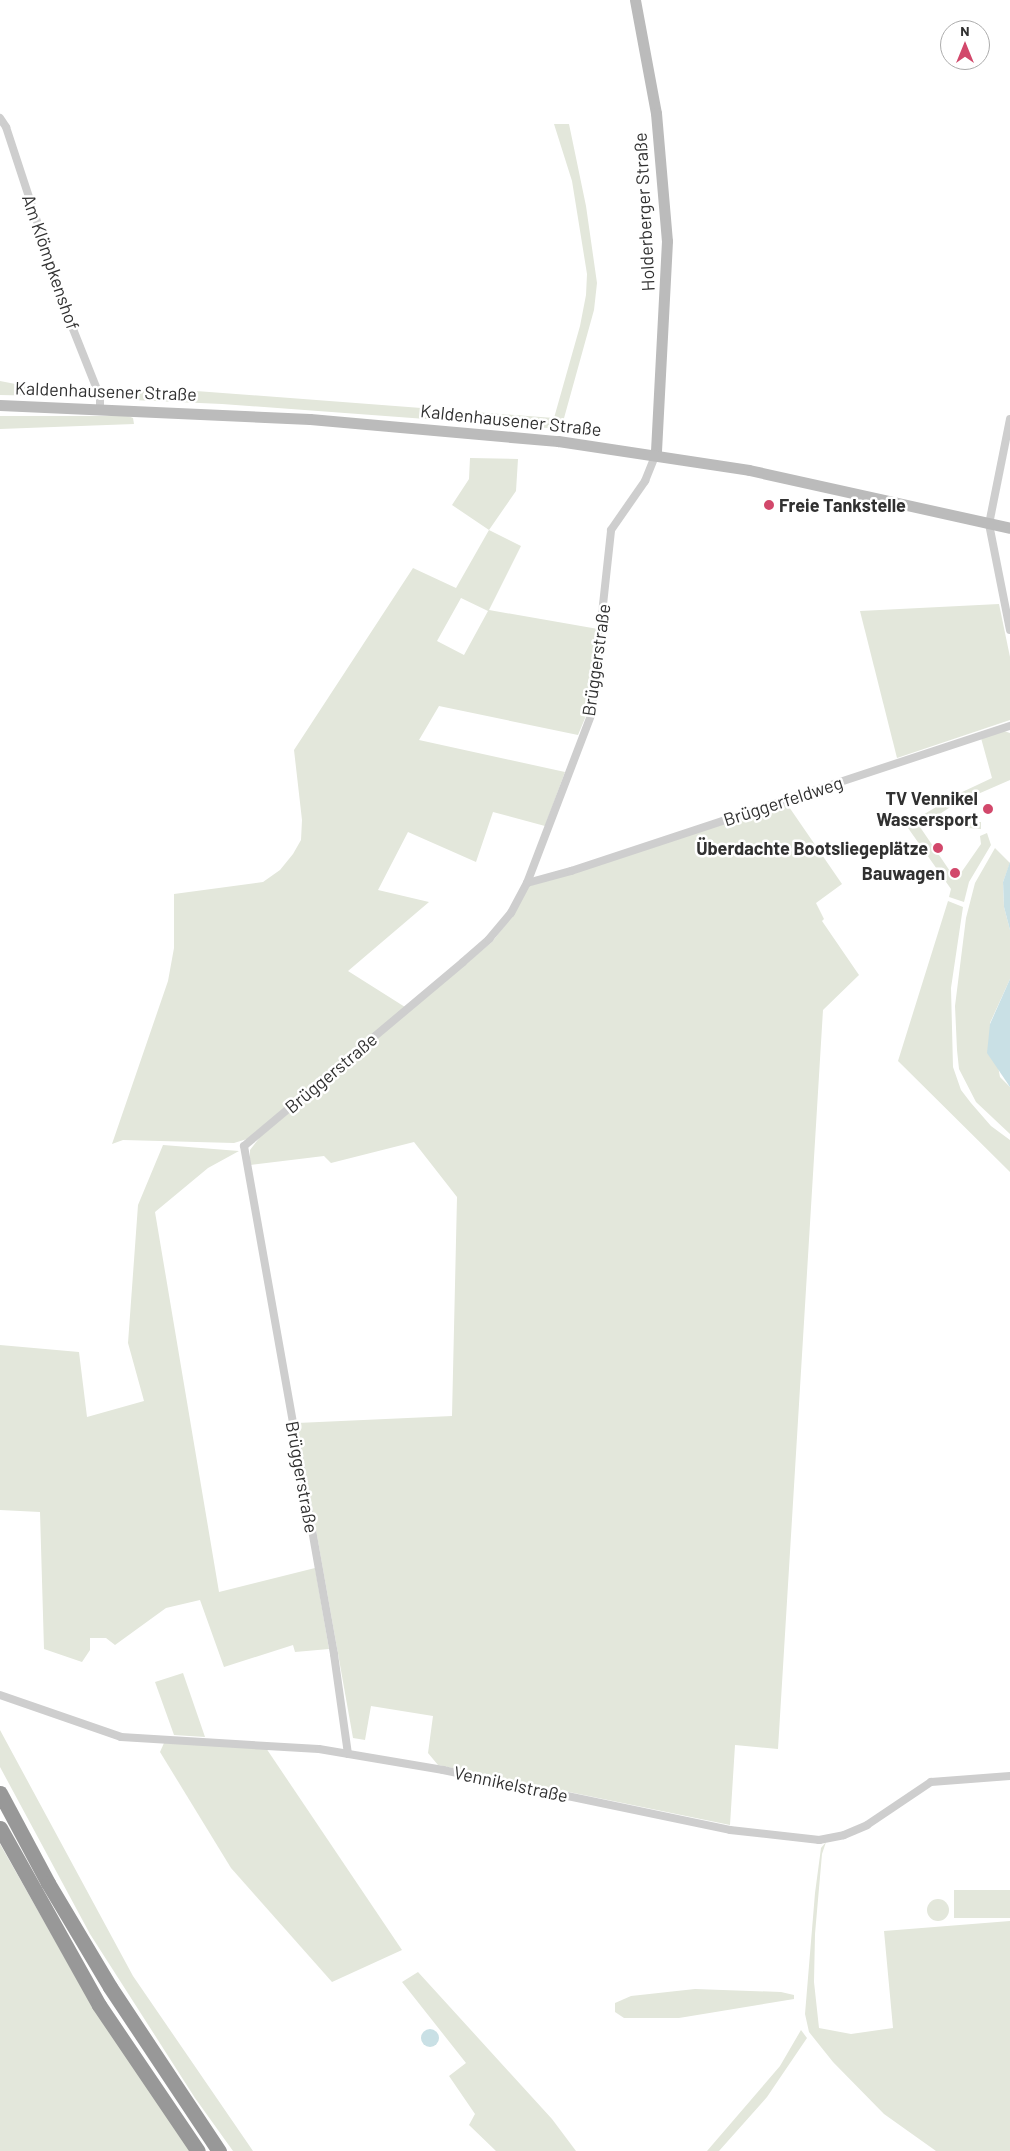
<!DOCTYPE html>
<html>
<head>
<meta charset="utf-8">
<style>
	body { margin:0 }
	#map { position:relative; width:1010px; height:2151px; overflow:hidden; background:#fff; font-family:Barlow,sans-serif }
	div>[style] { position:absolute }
	.green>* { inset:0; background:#e3e7db; transform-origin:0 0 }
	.round { border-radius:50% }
	.water>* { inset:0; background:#c9e0e5 }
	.street>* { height:8px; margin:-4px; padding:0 4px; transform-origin:4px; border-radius:4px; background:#cecece }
	.secondary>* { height:11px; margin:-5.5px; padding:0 5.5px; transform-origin:5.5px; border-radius:5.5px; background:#bbb }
	.highway>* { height:15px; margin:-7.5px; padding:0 7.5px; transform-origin:7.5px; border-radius:7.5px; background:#989898 }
	.dots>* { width:14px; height:14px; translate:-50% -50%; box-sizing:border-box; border:2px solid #fff; border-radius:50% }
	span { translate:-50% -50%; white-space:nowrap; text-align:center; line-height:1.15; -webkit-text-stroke:5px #fff; paint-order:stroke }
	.street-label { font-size:18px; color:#313131 }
	.poi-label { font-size:18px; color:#313131; font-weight:700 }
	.left { translate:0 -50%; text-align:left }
	.right { translate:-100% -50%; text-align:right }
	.north { position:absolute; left:940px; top:20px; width:50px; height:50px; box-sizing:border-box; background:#fff; border:1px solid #adadad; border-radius:50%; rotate:0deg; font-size:14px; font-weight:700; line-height:20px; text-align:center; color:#313131 }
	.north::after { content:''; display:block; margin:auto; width:18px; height:22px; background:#d2486b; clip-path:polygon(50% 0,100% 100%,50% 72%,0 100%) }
</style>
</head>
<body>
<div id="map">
	<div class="green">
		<div style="clip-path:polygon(554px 124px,569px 124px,586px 206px,597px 283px,594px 310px,561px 429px,222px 404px,110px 399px,108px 391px,196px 391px,554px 418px,580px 326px,586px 295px,587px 274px,572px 181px)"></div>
		<div style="clip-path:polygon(0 381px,36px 388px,87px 387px,91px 397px,0 395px)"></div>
		<div style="clip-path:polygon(0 416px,128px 416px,133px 418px,134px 424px,0 429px)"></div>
		<div style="clip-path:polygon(evenodd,470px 458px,518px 459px,516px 491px,489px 530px,521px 546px,489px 610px,598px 629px,588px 711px,578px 735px,439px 706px,419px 740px,565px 772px,545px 826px,493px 812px,476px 862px,408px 832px,378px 890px,429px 902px,348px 971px,405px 1007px,247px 1139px,234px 1143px,123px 1140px,112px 1144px,168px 981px,174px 948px,174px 894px,263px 882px,280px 870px,293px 854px,301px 840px,302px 820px,294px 750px,413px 568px,456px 588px,489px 530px,452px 505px,469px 479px,470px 458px,461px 598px,488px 611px,464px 655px,437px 641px,461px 598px)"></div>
		<div style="clip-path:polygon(999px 604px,1010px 657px,1010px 720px,897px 758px,860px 611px)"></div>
		<div style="clip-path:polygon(1001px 730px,1010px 733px,1010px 780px,955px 804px,920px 827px,956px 880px,981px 844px,980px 836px,987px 833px,991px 845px,969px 882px,964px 902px,949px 897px,951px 889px,908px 828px,916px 819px,958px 794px,992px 778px,981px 738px)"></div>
		<div style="clip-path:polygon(787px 804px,842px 884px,816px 903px,824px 919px,822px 921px,859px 975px,823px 1010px,778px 1749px,735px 1745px,730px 1825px,438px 1765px,428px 1753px,433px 1716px,371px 1706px,365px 1740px,353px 1738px,297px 1423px,452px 1416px,457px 1197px,414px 1142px,331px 1163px,324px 1156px,250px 1165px,250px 1150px,260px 1137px,492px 942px,514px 914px,529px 886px)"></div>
		<div style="clip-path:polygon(981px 822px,981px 829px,955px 827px,957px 823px)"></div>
		<div style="clip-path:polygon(995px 848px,1010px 863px,1003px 882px,1004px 907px,1010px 930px,1010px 979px,990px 1023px,1000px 1077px,1010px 1087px,1010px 1134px,976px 1102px,959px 1069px,957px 1050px,955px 1006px,966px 918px,975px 883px)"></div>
		<div style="clip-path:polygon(948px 901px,963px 907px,951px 988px,953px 1067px,961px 1090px,971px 1103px,991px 1126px,1010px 1140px,1010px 1172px,898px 1061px)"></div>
		<div style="clip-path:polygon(163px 1145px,239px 1151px,208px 1168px,155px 1212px,219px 1592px,315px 1568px,329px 1649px,295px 1652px,293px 1645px,224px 1667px,200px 1600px,166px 1608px,115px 1645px,106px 1638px,90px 1638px,90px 1650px,82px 1662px,44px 1649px,40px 1512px,0 1510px,0 1345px,79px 1352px,87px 1417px,144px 1401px,128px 1343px,138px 1205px)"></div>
		<div style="clip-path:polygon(183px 1673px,205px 1737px,174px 1735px,155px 1682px)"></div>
		<div style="clip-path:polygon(0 1730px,133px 1976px,253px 2151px,233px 2151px,195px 2098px,90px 1934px,0 1767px)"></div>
		<div style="clip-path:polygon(164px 1743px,266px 1748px,402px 1950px,332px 1982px,231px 1868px,160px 1752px)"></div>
		<div style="clip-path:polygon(826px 1842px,822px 1854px,815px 1934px,814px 1982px,819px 2028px,851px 2034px,893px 2028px,884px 1931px,1010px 1921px,1010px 2151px,936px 2151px,884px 2114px,833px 2062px,809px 2032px,805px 2014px,815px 1893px,821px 1848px)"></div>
		<div style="clip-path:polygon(0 1844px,95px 2011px,191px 2151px,0 2151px)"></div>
		<div style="left:1010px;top:1890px;width:28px;height:56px;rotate:90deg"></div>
		<div class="round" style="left:927px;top:1899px;width:22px;height:22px"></div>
		<div style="clip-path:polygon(418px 1972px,552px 2119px,576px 2151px,496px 2151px,469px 2125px,475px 2114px,449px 2076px,466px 2063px,402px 1982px)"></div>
		<div style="clip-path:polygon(695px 1989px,781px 1992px,794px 1995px,794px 1999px,679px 2018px,624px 2018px,615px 2012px,615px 2003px,631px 1996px)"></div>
		<div style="clip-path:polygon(801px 2030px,807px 2038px,767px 2097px,719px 2151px,707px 2151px,780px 2066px)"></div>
	</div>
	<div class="water">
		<div style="clip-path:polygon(1010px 862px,1010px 930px,1004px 907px,1003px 882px)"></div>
		<div style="clip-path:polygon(1010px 979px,1010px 1087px,987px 1053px,990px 1024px)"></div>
		<div class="round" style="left:421px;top:2029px;width:18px;height:18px"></div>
	</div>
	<div class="street">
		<div style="left:0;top:118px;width:11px;rotate:56deg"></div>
		<div style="left:6px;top:127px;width:202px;rotate:71.8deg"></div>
		<div style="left:69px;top:319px;width:84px;rotate:68.3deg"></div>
		<div style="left:100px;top:397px;width:10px;rotate:90deg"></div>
		<div style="left:1010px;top:419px;width:107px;rotate:101.3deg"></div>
		<div style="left:989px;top:524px;width:108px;rotate:78.8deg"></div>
		<div style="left:527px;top:883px;width:46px;rotate:-15.3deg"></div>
		<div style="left:571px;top:871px;width:462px;rotate:-18.3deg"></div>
		<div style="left:0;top:1695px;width:128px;rotate:19.1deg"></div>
		<div style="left:121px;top:1737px;width:198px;rotate:3.5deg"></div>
		<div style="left:319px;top:1749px;width:126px;rotate:9.6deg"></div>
		<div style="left:443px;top:1770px;width:293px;rotate:11.8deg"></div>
		<div style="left:730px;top:1830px;width:90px;rotate:6.4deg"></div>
		<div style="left:819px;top:1840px;width:25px;rotate:-11deg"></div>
		<div style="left:844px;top:1835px;width:25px;rotate:-23deg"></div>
		<div style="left:867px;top:1825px;width:77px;rotate:-33.9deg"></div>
		<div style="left:931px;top:1782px;width:79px;rotate:-4.3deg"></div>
		<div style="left:348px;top:1754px;width:101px;rotate:-98deg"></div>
		<div style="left:334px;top:1654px;width:516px;rotate:-100.05deg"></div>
		<div style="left:244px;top:1146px;width:286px;rotate:-40deg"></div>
		<div style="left:463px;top:962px;width:35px;rotate:-41deg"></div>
		<div style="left:489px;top:939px;width:34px;rotate:-50deg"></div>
		<div style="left:511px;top:913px;width:34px;rotate:-62deg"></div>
		<div style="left:527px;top:883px;width:180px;rotate:-69.1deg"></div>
		<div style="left:591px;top:715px;width:186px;rotate:-83.8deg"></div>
		<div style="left:611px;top:530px;width:60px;rotate:-55.2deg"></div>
		<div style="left:645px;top:481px;width:29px;rotate:-68deg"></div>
	</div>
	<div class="secondary">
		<div style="left:635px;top:0;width:115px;rotate:79.5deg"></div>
		<div style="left:656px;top:113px;width:128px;rotate:85.1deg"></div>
		<div style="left:667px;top:241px;width:213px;rotate:93deg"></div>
		<div style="left:0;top:405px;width:310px;rotate:2.6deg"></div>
		<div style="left:310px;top:419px;width:249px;rotate:5.1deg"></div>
		<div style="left:558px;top:441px;width:193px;rotate:8.6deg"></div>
		<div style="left:749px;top:470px;width:267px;rotate:12.5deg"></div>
	</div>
	<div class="highway">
		<div style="left:0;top:1793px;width:102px;rotate:61.9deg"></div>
		<div style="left:48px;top:1883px;width:121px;rotate:59.2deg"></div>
		<div style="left:110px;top:1987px;width:197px;rotate:56.4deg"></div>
		<div style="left:0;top:1828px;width:203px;rotate:60.8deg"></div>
		<div style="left:99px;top:2005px;width:176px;rotate:55.9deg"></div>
	</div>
	<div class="dots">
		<div style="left:769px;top:505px;background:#d2486b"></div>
		<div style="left:988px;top:809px;background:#d2486b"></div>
		<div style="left:938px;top:848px;background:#d2486b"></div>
		<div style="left:955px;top:873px;background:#d2486b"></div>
	</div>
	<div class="street-label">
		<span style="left:644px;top:212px;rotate:-93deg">Holderberger Straße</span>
		<span style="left:51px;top:262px;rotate:71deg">Am Klömpkenshof</span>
		<span style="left:106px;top:391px;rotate:2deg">Kaldenhausener Straße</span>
		<span style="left:511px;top:420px;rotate:6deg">Kaldenhausener Straße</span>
		<span style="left:596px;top:660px;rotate:-82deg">Brüggerstraße</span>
		<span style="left:783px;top:801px;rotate:-18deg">Brüggerfeldweg</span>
		<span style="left:331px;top:1073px;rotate:-40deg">Brüggerstraße</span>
		<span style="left:302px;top:1477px;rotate:80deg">Brüggerstraße</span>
		<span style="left:511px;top:1784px;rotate:12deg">Vennikelstraße</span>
	</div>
	<div class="poi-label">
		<span class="left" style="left:779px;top:505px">Freie Tankstelle</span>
		<span class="right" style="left:978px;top:809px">TV Vennikel<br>Wassersport</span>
		<span class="right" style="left:928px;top:848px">Überdachte Bootsliegeplätze</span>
		<span class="right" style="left:945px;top:873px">Bauwagen</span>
	</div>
	<div class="north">N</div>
</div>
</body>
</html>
